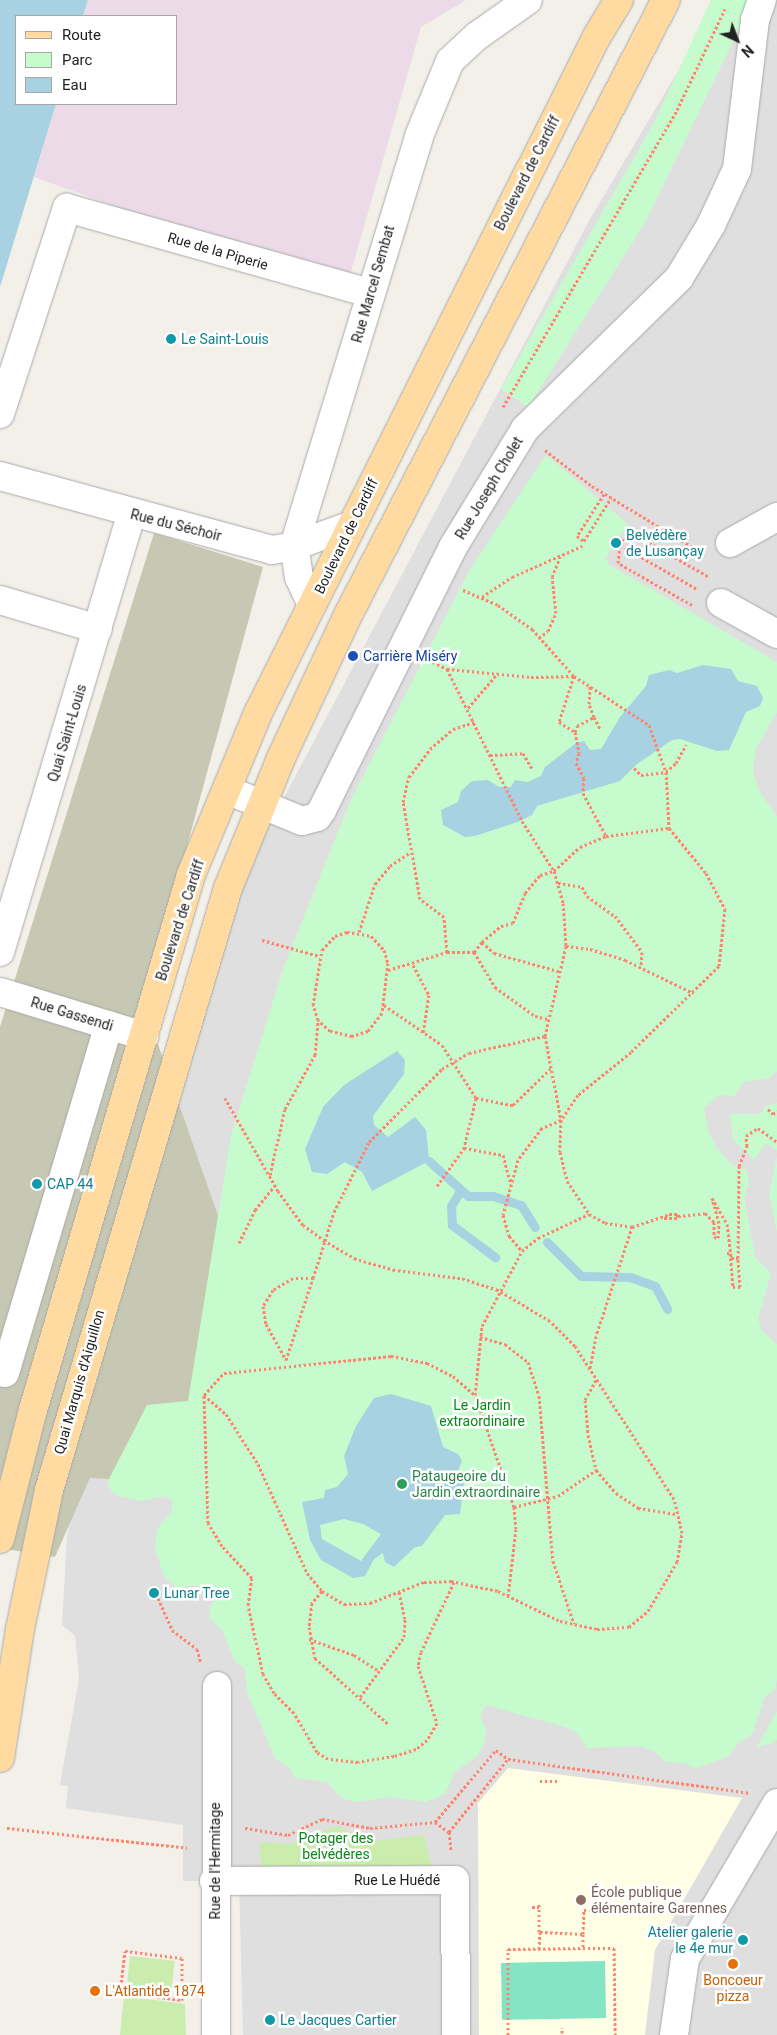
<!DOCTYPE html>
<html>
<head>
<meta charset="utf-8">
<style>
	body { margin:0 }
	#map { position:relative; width:777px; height:2035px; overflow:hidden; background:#f2f0e9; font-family:Roboto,sans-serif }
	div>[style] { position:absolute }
	.residential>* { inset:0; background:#e0dfdf }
	.industrial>* { inset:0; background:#ecdae8 }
	.education>* { inset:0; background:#feffe5 }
	.construction>* { inset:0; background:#c7c8b3 }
	.grass>* { inset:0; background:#caedae; transform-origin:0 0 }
	.park>* { inset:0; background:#c6fccd }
	.pitch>* { inset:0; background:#84e4c3; transform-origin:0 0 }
	.water>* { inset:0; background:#a8d1e1 }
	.stream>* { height:9px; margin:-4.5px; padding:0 4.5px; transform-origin:4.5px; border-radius:4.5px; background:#a8d1e1 }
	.path>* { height:3px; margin-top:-1.5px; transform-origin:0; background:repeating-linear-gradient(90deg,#ff836d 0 2.5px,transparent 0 5px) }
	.roads { filter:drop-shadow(0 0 1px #a9a9a9) drop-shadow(0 0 1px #a9a9a9) }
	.minor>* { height:28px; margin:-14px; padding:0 14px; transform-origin:14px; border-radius:14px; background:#fff }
	.major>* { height:28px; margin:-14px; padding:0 14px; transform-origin:14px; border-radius:14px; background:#ffdba1 }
	.dots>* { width:14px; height:14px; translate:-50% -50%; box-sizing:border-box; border:2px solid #fff; border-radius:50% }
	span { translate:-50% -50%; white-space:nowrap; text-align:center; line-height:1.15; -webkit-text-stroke:5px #fff; paint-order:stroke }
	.street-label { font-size:14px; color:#222 }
	.culture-label { font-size:14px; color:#0d838f }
	.left { translate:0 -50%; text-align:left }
	.right { translate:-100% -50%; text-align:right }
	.transit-label { font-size:14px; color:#164399 }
	.park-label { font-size:14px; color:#078918 }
	.leisure-label { font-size:14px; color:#27864d }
	.education-label { font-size:14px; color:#785e54 }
	.food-label { font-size:14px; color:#c56008 }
	.legend { position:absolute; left:15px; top:15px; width:162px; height:90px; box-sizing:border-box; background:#fff; border:1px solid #a7a7a7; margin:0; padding:6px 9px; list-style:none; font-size:15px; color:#222 }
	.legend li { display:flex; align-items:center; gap:10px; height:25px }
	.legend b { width:25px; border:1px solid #a7a7a7 }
	.north { position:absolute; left:712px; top:15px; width:50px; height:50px; -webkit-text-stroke:4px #fff; paint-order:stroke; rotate:137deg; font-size:14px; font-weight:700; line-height:20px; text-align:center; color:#222 }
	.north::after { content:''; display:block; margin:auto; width:18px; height:22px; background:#222; clip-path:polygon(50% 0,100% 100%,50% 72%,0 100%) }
</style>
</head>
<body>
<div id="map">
	<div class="residential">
		<div style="clip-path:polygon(720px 0,777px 0,777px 2035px,243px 2035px,239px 1881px,183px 1881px,183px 1825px,66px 1808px,68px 1786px,60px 1785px,79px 1678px,75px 1636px,62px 1625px,67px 1537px,75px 1497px,177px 1084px,242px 877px,590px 219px)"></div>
	</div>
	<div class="industrial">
		<div style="clip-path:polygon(88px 0,466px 0,421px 27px,350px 275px,120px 208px,34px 177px,56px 104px,176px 104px,176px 16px,83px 16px)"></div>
	</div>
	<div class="education">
		<div style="clip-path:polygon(508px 1768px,742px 1798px,655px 1950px,645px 2035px,479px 2035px,478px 1803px)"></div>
	</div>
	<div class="construction">
		<div style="clip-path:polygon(154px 533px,263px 567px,144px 1004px,223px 1230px,185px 1483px,90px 1478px,55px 1557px,0 1548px,0 1027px)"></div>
	</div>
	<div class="grass">
		<div style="clip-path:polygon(336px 1826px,371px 1841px,424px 1835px,431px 1866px,261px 1866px,260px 1842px,289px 1844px)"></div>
		<div style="left:130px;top:1956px;width:45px;height:34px;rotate:6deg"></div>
		<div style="clip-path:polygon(124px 1996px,185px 2004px,186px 2035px,120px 2035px)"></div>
	</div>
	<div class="park">
		<div style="clip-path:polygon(711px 0,753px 0,645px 223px,528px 407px,501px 389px,655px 121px)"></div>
		<div style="clip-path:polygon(546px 455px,628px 524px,606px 558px,608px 564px,777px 662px,777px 712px,756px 748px,753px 770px,758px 789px,777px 817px,777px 1071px,769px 1078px,744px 1082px,734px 1096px,719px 1095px,704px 1108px,709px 1133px,717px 1148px,732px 1165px,747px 1170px,749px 1184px,744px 1197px,755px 1257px,771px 1273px,758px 1319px,762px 1331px,777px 1344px,777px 1678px,775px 1689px,765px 1696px,752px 1734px,739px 1742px,729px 1756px,695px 1769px,686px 1763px,666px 1762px,652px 1750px,640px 1746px,587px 1748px,576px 1732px,565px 1727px,486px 1705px,480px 1716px,486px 1730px,484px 1744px,477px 1757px,455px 1771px,445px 1794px,425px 1802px,391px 1797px,354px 1802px,340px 1797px,327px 1782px,295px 1778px,290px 1769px,275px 1758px,247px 1692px,245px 1668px,235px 1662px,222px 1630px,209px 1618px,211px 1606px,218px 1597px,207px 1588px,193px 1585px,177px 1589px,163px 1574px,155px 1548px,157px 1529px,171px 1513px,173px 1501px,164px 1496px,141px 1501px,114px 1495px,107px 1483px,147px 1405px,188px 1401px,231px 1136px,283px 969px,349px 804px,469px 571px)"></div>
		<div style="clip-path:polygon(777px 1103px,777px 1150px,766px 1143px,754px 1160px,733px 1139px,730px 1114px,760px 1114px,766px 1106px)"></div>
		<div style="clip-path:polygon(777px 1158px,777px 1232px,769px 1194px)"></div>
		<div style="clip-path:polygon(777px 1711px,777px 1739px,774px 1743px,757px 1747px)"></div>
	</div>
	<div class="pitch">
		<div style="left:605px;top:1961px;width:57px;height:104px;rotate:89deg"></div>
	</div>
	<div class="water">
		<div style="clip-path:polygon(0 0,88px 0,83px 16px,16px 16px,16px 104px,56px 104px,0 287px)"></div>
		<div style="clip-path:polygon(703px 665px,731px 669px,738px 681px,757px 686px,763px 698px,760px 706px,746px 712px,729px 750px,717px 751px,680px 739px,672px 740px,637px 764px,620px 781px,537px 806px,532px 815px,518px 822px,475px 836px,465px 837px,443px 825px,441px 810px,458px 802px,461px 791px,472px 781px,488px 780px,499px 787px,511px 787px,515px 780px,528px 782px,541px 776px,545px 767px,576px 743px,584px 741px,590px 750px,601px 749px,620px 717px,646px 686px,649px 675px,669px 670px,677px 673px)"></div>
		<div style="clip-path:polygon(397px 1051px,405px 1060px,404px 1074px,373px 1116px,374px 1125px,388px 1137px,415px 1117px,426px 1130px,429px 1161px,372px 1191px,362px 1172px,345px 1162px,327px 1174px,312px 1172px,305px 1149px,323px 1107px,344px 1085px)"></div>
		<div style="clip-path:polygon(evenodd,391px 1394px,431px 1406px,443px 1447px,458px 1454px,462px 1461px,456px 1476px,464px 1481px,460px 1514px,445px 1515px,422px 1546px,415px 1547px,394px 1567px,385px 1562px,383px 1553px,374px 1559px,365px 1576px,353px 1578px,321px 1560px,310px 1540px,302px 1502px,324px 1498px,325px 1490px,337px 1487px,348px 1474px,344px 1456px,356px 1426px,374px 1398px,391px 1394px,344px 1519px,363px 1524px,381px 1534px,361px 1561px,322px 1539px,320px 1525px,344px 1519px)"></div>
	</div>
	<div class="stream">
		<div style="left:429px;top:1161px;width:52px;rotate:41.9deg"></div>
		<div style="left:468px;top:1196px;width:25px"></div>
		<div style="left:493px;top:1196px;width:29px;rotate:18deg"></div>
		<div style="left:521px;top:1205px;width:26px;rotate:58deg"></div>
		<div style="left:460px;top:1191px;width:17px;rotate:121deg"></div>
		<div style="left:451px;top:1206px;width:19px;rotate:87deg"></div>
		<div style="left:452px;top:1225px;width:54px;rotate:36.7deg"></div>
		<div style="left:547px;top:1242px;width:48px;rotate:45deg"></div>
		<div style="left:581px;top:1276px;width:49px;rotate:1.2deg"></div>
		<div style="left:630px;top:1277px;width:27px;rotate:20deg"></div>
		<div style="left:655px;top:1286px;width:26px;rotate:62deg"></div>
	</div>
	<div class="path">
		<div style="left:503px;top:407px;width:344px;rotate:-59.6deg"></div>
		<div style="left:677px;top:110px;width:112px;rotate:-64.6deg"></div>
		<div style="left:545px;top:450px;width:59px;rotate:37.5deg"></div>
		<div style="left:592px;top:486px;width:129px;rotate:31.3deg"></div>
		<div style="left:604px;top:494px;width:50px;rotate:122.7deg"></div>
		<div style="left:577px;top:536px;width:9px;rotate:36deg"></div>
		<div style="left:584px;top:541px;width:51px;rotate:-57.9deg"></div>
		<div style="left:620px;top:545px;width:89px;rotate:29.7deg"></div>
		<div style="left:463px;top:590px;width:38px;rotate:23deg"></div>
		<div style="left:498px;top:605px;width:42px;rotate:35.2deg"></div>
		<div style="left:532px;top:629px;width:63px;rotate:48.2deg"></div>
		<div style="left:574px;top:676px;width:48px;rotate:108.1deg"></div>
		<div style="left:559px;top:722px;width:19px;rotate:32deg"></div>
		<div style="left:575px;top:732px;width:21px;rotate:79deg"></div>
		<div style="left:579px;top:753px;width:10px;rotate:107deg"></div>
		<div style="left:576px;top:763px;width:17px;rotate:62deg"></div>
		<div style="left:584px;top:778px;width:15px;rotate:94deg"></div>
		<div style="left:583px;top:793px;width:49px;rotate:61.9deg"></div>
		<div style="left:482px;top:597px;width:36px;rotate:-34deg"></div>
		<div style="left:512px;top:577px;width:77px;rotate:-23.9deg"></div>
		<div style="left:692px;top:605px;width:85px;rotate:-150.4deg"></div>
		<div style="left:618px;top:563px;width:18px;rotate:-84deg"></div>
		<div style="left:620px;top:545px;width:10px;rotate:-53deg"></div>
		<div style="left:626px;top:537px;width:10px;rotate:-11deg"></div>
		<div style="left:636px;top:535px;width:84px;rotate:29.9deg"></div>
		<div style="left:539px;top:638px;width:11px;rotate:-38deg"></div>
		<div style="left:548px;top:631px;width:20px;rotate:-66deg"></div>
		<div style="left:556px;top:613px;width:36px;rotate:-96deg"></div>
		<div style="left:552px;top:577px;width:22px;rotate:-68deg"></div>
		<div style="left:428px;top:660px;width:21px;rotate:25deg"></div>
		<div style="left:447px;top:669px;width:169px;rotate:63.7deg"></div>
		<div style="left:522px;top:821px;width:59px;rotate:57.4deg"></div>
		<div style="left:554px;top:871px;width:33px;rotate:74deg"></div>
		<div style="left:563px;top:903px;width:43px;rotate:86deg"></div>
		<div style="left:566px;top:946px;width:92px;rotate:103.1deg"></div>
		<div style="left:545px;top:1036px;width:86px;rotate:79.2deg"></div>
		<div style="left:561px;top:1120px;width:32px;rotate:92deg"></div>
		<div style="left:560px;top:1152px;width:30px;rotate:76deg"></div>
		<div style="left:567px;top:1181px;width:40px;rotate:56deg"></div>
		<div style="left:589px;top:1214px;width:18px;rotate:29deg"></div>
		<div style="left:605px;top:1223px;width:27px;rotate:8deg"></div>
		<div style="left:632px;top:1227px;width:39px;rotate:-19deg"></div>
		<div style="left:669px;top:1214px;width:9px"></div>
		<div style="left:678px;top:1214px;width:4px;rotate:104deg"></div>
		<div style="left:677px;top:1218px;width:15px;rotate:180deg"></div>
		<div style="left:447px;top:669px;width:84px;rotate:5.4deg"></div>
		<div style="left:531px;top:677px;width:43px;rotate:-1.3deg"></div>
		<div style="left:574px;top:676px;width:90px;rotate:33.2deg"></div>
		<div style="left:649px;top:725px;width:50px;rotate:70.1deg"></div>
		<div style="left:666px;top:772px;width:56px;rotate:86.9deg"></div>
		<div style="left:669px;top:828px;width:58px;rotate:50.6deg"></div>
		<div style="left:706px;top:873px;width:41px;rotate:62.2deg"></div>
		<div style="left:725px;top:909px;width:57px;rotate:96deg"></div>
		<div style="left:719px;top:966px;width:123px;rotate:135.7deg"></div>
		<div style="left:631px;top:1052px;width:68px;rotate:140.9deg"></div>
		<div style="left:578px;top:1095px;width:30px;rotate:124deg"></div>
		<div style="left:561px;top:1120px;width:21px;rotate:157deg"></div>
		<div style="left:542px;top:1128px;width:40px;rotate:127deg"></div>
		<div style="left:518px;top:1160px;width:57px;rotate:105.3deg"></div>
		<div style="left:503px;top:1215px;width:22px;rotate:74deg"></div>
		<div style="left:509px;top:1236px;width:20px;rotate:49deg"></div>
		<div style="left:468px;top:708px;width:46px;rotate:-49.4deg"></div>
		<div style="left:594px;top:717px;width:13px;rotate:63deg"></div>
		<div style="left:575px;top:732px;width:6px;rotate:-72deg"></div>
		<div style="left:577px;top:726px;width:19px;rotate:-28deg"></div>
		<div style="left:594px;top:717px;width:14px;rotate:-111deg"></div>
		<div style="left:589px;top:704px;width:18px;rotate:-87deg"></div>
		<div style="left:490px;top:755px;width:33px;rotate:-3deg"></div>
		<div style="left:523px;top:753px;width:20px;rotate:60deg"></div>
		<div style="left:634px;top:768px;width:10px;rotate:45deg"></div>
		<div style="left:641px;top:775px;width:25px;rotate:-7deg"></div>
		<div style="left:666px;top:772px;width:13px;rotate:-42deg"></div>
		<div style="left:676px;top:763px;width:21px;rotate:-61deg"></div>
		<div style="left:558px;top:883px;width:24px;rotate:9deg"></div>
		<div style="left:582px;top:887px;width:10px;rotate:61deg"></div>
		<div style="left:587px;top:896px;width:34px;rotate:36deg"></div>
		<div style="left:615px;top:916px;width:45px;rotate:53.1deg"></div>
		<div style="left:642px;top:952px;width:15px;rotate:94deg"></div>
		<div style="left:347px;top:932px;width:24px;rotate:9deg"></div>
		<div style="left:371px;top:936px;width:19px;rotate:47deg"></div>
		<div style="left:384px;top:950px;width:14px;rotate:73deg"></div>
		<div style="left:388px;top:963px;width:50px;rotate:96.8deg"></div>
		<div style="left:382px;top:1013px;width:23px;rotate:128deg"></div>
		<div style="left:368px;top:1031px;width:17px;rotate:163deg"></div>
		<div style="left:352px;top:1036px;width:23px;rotate:-167deg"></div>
		<div style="left:330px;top:1031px;width:16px;rotate:-137deg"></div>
		<div style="left:318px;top:1020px;width:16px;rotate:-108deg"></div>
		<div style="left:313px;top:1005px;width:56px;rotate:-80.7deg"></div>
		<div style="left:322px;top:950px;width:19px;rotate:-47deg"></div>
		<div style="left:335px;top:936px;width:13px;rotate:-18deg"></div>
		<div style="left:359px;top:932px;width:51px;rotate:-71.6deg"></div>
		<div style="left:375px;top:884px;width:23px;rotate:-50deg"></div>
		<div style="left:390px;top:866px;width:25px;rotate:-34deg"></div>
		<div style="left:262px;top:940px;width:59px;rotate:15.7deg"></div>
		<div style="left:482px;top:942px;width:25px;rotate:-40deg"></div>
		<div style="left:501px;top:926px;width:12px;rotate:-14deg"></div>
		<div style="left:513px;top:923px;width:32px;rotate:-68deg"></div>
		<div style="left:525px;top:893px;width:23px;rotate:-50deg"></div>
		<div style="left:540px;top:875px;width:15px;rotate:-16deg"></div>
		<div style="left:554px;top:871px;width:35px;rotate:-43deg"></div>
		<div style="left:580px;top:847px;width:28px;rotate:-23deg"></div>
		<div style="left:606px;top:836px;width:64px;rotate:-7.2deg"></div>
		<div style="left:566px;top:946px;width:24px;rotate:7deg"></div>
		<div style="left:590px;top:949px;width:37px;rotate:17deg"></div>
		<div style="left:625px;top:960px;width:76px;rotate:25.9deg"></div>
		<div style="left:447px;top:952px;width:35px;rotate:-95deg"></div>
		<div style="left:444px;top:917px;width:30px;rotate:-143deg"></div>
		<div style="left:420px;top:899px;width:98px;rotate:-99.9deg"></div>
		<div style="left:403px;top:802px;width:26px;rotate:-77deg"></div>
		<div style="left:409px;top:777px;width:35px;rotate:-53deg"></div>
		<div style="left:430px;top:749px;width:30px;rotate:-41deg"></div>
		<div style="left:453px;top:729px;width:23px;rotate:-18deg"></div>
		<div style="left:474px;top:952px;width:41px;rotate:59deg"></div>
		<div style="left:495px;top:987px;width:49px;rotate:35.9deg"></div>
		<div style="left:535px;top:1016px;width:13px;rotate:13deg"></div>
		<div style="left:413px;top:965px;width:34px;rotate:62deg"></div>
		<div style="left:429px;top:995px;width:38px;rotate:99deg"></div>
		<div style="left:388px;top:970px;width:62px;rotate:-17deg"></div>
		<div style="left:447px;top:952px;width:27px"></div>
		<div style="left:474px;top:952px;width:13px;rotate:-51deg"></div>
		<div style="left:482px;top:942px;width:16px;rotate:43deg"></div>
		<div style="left:494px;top:953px;width:70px;rotate:15.8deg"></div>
		<div style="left:384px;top:1005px;width:70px;rotate:34.6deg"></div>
		<div style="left:442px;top:1045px;width:63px;rotate:57.3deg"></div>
		<div style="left:476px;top:1098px;width:51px;rotate:103.5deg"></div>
		<div style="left:476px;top:1098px;width:38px;rotate:11deg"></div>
		<div style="left:513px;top:1105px;width:52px;rotate:-44.2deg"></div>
		<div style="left:768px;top:1109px;width:7px;rotate:45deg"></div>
		<div style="left:773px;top:1114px;width:5px;rotate:-37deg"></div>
		<div style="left:270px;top:1175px;width:68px;rotate:-77.2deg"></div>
		<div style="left:285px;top:1109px;width:62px;rotate:-60.9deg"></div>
		<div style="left:315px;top:1055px;width:34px;rotate:-85deg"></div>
		<div style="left:437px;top:1186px;width:47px;rotate:-54.6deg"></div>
		<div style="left:464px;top:1148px;width:40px;rotate:10deg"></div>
		<div style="left:503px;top:1155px;width:30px;rotate:75deg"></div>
		<div style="left:678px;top:1216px;width:27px;rotate:-6deg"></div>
		<div style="left:705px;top:1213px;width:13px;rotate:45deg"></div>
		<div style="left:714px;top:1222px;width:15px;rotate:90deg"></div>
		<div style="left:714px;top:1237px;width:4px;rotate:14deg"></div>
		<div style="left:718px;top:1238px;width:15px;rotate:-86deg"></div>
		<div style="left:719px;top:1223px;width:26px;rotate:-106deg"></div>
		<div style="left:712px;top:1198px;width:30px;rotate:60deg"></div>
		<div style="left:727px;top:1224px;width:34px;rotate:83deg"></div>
		<div style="left:731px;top:1258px;width:7px"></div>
		<div style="left:738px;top:1258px;width:92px;rotate:-89.4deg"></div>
		<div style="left:739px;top:1166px;width:22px;rotate:-68deg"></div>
		<div style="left:747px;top:1146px;width:10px;rotate:-96deg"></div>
		<div style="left:746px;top:1136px;width:14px;rotate:-34deg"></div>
		<div style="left:758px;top:1128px;width:24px;rotate:36deg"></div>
		<div style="left:239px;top:1243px;width:37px;rotate:-64deg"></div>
		<div style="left:255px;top:1210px;width:32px;rotate:-51deg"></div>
		<div style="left:727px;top:1253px;width:3px"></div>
		<div style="left:730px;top:1253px;width:34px;rotate:85deg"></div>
		<div style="left:733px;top:1287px;width:7px"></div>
		<div style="left:740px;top:1287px;width:29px;rotate:-94deg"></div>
		<div style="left:313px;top:1278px;width:20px;rotate:180deg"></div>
		<div style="left:293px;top:1278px;width:23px;rotate:149deg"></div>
		<div style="left:273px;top:1290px;width:19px;rotate:122deg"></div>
		<div style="left:263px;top:1306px;width:18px;rotate:81deg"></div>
		<div style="left:266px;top:1324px;width:41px;rotate:60.9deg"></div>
		<div style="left:286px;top:1360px;width:86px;rotate:-71.8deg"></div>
		<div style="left:313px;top:1278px;width:39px;rotate:-72deg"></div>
		<div style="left:325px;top:1241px;width:30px;rotate:-73deg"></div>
		<div style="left:334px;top:1212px;width:78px;rotate:-63.4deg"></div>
		<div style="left:369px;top:1142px;width:103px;rotate:-45deg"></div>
		<div style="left:442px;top:1069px;width:31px;rotate:-31deg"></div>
		<div style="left:469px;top:1053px;width:78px;rotate:-12.6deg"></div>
		<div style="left:480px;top:1337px;width:26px;rotate:16deg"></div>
		<div style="left:505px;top:1344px;width:29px;rotate:38deg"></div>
		<div style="left:528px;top:1362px;width:36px;rotate:72deg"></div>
		<div style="left:539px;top:1396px;width:166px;rotate:85.2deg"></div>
		<div style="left:553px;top:1561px;width:66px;rotate:71.6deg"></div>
		<div style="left:590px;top:1368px;width:36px;rotate:-79deg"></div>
		<div style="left:597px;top:1333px;width:112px;rotate:-71.7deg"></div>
		<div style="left:596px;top:1380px;width:23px;rotate:119deg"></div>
		<div style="left:585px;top:1400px;width:35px;rotate:85deg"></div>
		<div style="left:588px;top:1435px;width:36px;rotate:77deg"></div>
		<div style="left:596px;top:1470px;width:30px;rotate:49deg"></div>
		<div style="left:616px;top:1493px;width:27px;rotate:34deg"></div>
		<div style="left:638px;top:1508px;width:39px;rotate:9deg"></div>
		<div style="left:204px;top:1395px;width:29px;rotate:41deg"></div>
		<div style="left:226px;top:1414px;width:59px;rotate:57.4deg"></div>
		<div style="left:258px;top:1464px;width:120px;rotate:65.8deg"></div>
		<div style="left:307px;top:1573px;width:23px;rotate:50deg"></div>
		<div style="left:322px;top:1591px;width:26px;rotate:31deg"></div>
		<div style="left:344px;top:1604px;width:26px;rotate:-2deg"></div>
		<div style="left:370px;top:1603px;width:58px;rotate:-21.3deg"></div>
		<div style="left:424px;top:1582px;width:27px;rotate:-2deg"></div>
		<div style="left:451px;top:1581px;width:48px;rotate:12deg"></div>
		<div style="left:498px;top:1591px;width:69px;rotate:25.8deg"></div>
		<div style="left:560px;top:1621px;width:38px;rotate:12deg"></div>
		<div style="left:597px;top:1629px;width:32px;rotate:-4deg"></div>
		<div style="left:629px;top:1627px;width:25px;rotate:-40deg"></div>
		<div style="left:648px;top:1611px;width:57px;rotate:-59.4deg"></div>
		<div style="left:677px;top:1562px;width:29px;rotate:-80deg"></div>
		<div style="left:682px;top:1533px;width:35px;rotate:-103deg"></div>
		<div style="left:674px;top:1499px;width:182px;rotate:-122.9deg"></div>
		<div style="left:575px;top:1346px;width:35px;rotate:-135deg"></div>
		<div style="left:550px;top:1321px;width:61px;rotate:-149.2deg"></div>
		<div style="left:498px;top:1290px;width:40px;rotate:-162deg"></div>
		<div style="left:460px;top:1278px;width:65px;rotate:-173deg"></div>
		<div style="left:395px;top:1270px;width:41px;rotate:-164.2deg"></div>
		<div style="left:356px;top:1259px;width:36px;rotate:-150deg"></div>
		<div style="left:325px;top:1241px;width:27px;rotate:-144deg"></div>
		<div style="left:303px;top:1225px;width:42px;rotate:-126.3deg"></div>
		<div style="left:278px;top:1191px;width:107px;rotate:-119.7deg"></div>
		<div style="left:514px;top:1507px;width:45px;rotate:-14deg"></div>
		<div style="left:558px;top:1496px;width:46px;rotate:-34.4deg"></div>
		<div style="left:454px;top:1582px;width:77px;rotate:115.2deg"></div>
		<div style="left:421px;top:1652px;width:14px;rotate:102deg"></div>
		<div style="left:418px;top:1666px;width:60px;rotate:71.6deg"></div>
		<div style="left:437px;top:1723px;width:20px;rotate:120deg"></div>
		<div style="left:427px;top:1740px;width:14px;rotate:141deg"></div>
		<div style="left:416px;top:1749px;width:23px;rotate:162deg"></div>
		<div style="left:394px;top:1756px;width:36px;rotate:171deg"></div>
		<div style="left:358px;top:1762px;width:30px;rotate:-174deg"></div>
		<div style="left:328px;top:1759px;width:13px;rotate:-148deg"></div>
		<div style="left:317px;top:1752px;width:45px;rotate:-120.5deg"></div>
		<div style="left:294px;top:1713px;width:28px;rotate:-135deg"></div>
		<div style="left:274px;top:1693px;width:22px;rotate:-120deg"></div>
		<div style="left:263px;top:1674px;width:71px;rotate:-102.3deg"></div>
		<div style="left:248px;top:1605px;width:27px;rotate:-82deg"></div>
		<div style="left:252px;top:1578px;width:44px;rotate:-133.2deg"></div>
		<div style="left:222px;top:1546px;width:27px;rotate:-121deg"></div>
		<div style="left:208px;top:1523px;width:128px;rotate:-91.8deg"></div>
		<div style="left:204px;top:1395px;width:30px;rotate:-48deg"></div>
		<div style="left:224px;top:1373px;width:168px;rotate:-5.8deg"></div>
		<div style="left:391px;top:1356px;width:37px;rotate:11deg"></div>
		<div style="left:427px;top:1363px;width:29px;rotate:27deg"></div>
		<div style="left:453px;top:1376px;width:29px;rotate:41deg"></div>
		<div style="left:322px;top:1591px;width:16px;rotate:130deg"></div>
		<div style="left:312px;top:1603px;width:24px;rotate:97deg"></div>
		<div style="left:309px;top:1627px;width:32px;rotate:79deg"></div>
		<div style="left:315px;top:1658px;width:98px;rotate:42.1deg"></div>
		<div style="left:508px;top:1596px;width:67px;rotate:-83.2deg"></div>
		<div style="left:516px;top:1529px;width:22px;rotate:-95deg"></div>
		<div style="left:514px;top:1507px;width:119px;rotate:-109.2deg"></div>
		<div style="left:475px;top:1395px;width:69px;rotate:-84.2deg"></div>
		<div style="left:482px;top:1326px;width:85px;rotate:-61.9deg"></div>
		<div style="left:522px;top:1251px;width:21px;rotate:-39deg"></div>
		<div style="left:538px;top:1238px;width:56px;rotate:-25.2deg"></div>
		<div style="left:158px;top:1598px;width:35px;rotate:66deg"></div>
		<div style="left:172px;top:1630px;width:31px;rotate:37deg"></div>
		<div style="left:197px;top:1649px;width:15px;rotate:74deg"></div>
		<div style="left:309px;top:1639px;width:48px;rotate:19.6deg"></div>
		<div style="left:354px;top:1655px;width:30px;rotate:33deg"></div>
		<div style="left:360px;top:1697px;width:74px;rotate:-53.7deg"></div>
		<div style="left:404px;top:1637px;width:18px;rotate:-87deg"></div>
		<div style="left:405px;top:1619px;width:28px;rotate:-103deg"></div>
		<div style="left:540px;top:1781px;width:18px"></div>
		<div style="left:435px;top:1822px;width:94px;rotate:-49.7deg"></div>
		<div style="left:496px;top:1750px;width:15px;rotate:37deg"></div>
		<div style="left:508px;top:1759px;width:243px;rotate:8deg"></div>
		<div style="left:7px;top:1828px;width:181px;rotate:6.3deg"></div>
		<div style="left:245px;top:1828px;width:44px;rotate:9.2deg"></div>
		<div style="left:288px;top:1835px;width:38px;rotate:-25deg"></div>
		<div style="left:322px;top:1819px;width:49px;rotate:10.6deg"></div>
		<div style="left:370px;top:1828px;width:65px;rotate:-5.3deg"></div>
		<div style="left:435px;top:1822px;width:17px;rotate:36deg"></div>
		<div style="left:449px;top:1832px;width:18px;rotate:84deg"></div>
		<div style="left:449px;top:1832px;width:94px;rotate:-51.1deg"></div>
		<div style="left:532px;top:1907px;width:7px"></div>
		<div style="left:539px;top:1932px;width:28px;rotate:-90deg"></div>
		<div style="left:583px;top:1934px;width:24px;rotate:-88deg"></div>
		<div style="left:584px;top:1910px;width:47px"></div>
		<div style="left:539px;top:1949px;width:17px;rotate:-87deg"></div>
		<div style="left:540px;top:1932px;width:43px;rotate:2.7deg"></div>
		<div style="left:583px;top:1934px;width:14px;rotate:90deg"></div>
		<div style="left:113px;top:1991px;width:70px;rotate:7.4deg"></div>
		<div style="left:120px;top:1992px;width:41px;rotate:-83deg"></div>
		<div style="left:125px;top:1951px;width:57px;rotate:7deg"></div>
		<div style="left:182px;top:1958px;width:42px;rotate:90deg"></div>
		<div style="left:562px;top:2033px;width:5px;rotate:-90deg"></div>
		<div style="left:508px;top:2035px;width:86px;rotate:-90deg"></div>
		<div style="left:508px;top:1949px;width:75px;rotate:-0.8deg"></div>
		<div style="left:583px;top:1948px;width:31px"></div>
		<div style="left:614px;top:1948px;width:87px;rotate:89.3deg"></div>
	</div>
	<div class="roads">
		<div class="minor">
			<div style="left:0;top:414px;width:217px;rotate:-72deg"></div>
			<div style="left:67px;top:208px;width:315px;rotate:15.7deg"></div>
			<div style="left:0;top:476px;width:282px;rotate:15.2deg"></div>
			<div style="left:272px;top:550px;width:22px;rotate:-10deg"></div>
			<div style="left:294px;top:546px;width:62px;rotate:-19.9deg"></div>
			<div style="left:730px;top:543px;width:54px;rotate:-29deg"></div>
			<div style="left:0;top:600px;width:102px;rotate:16.5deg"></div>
			<div style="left:721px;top:603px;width:64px;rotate:29deg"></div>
			<div style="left:312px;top:605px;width:31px;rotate:-115deg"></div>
			<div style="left:299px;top:577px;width:31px;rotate:-99deg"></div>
			<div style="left:294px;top:546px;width:429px;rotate:-73deg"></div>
			<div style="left:419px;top:136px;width:81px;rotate:-67.5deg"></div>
			<div style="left:450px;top:61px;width:37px;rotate:-43deg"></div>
			<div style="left:477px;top:36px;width:62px;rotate:-35.2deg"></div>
			<div style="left:227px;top:790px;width:81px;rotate:22.5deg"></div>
			<div style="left:302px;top:821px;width:16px;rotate:-15deg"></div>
			<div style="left:317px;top:817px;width:9px;rotate:-54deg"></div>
			<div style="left:322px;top:810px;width:294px;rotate:-63.5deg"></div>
			<div style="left:453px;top:547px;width:138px;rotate:-58.6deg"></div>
			<div style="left:525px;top:429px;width:216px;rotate:-44.4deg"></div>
			<div style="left:679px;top:278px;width:62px;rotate:-58.9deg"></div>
			<div style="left:711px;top:225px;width:62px;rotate:-65.1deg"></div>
			<div style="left:737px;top:169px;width:150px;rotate:-83.1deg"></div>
			<div style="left:755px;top:20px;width:21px;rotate:-71deg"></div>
			<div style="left:0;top:952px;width:457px;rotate:-73.3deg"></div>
			<div style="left:0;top:992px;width:151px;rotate:17deg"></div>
			<div style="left:5px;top:1373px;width:363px;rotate:-73.4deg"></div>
			<div style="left:214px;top:1881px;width:241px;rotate:-0.2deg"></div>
			<div style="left:455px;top:1880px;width:155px;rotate:89.6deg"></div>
			<div style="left:216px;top:2035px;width:349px;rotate:-89.8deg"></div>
			<div style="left:674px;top:2035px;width:77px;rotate:-81.8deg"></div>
			<div style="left:685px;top:1959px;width:181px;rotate:-59.5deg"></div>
		</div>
		<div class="major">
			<div style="left:0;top:1539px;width:133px;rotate:-75.7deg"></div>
			<div style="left:33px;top:1410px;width:558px;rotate:-73.55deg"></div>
			<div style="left:191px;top:875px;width:175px;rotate:-67.5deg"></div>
			<div style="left:258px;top:713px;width:757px;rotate:-63.4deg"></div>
			<div style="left:597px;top:36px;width:42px;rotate:-58.6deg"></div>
			<div style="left:0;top:1758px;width:131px;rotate:-81.2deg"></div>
			<div style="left:20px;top:1629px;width:142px;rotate:-78.2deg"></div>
			<div style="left:49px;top:1490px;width:628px;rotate:-73.44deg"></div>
			<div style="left:228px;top:888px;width:140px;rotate:-67.8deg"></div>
			<div style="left:281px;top:758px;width:160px;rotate:-64.9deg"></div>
			<div style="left:349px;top:613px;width:690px;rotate:-62.66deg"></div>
		</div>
	</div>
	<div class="dots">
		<div style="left:171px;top:339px;background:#0f9aa8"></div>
		<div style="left:616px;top:543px;background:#0f9aa8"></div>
		<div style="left:353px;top:656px;background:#1a4fb4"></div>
		<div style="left:37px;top:1184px;background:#0f9aa8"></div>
		<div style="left:402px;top:1484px;background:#2e9e5b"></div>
		<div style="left:154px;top:1593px;background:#0f9aa8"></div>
		<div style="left:581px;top:1900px;background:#8d6e63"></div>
		<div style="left:743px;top:1940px;background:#0f9aa8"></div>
		<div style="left:733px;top:1964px;background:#e8710a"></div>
		<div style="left:95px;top:1991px;background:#e8710a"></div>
		<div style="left:270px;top:2020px;background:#0f9aa8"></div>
	</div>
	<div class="street-label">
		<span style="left:527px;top:173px;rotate:-63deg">Boulevard de Cardiff</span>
		<span style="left:218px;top:251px;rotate:16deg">Rue de la Piperie</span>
		<span style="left:373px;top:284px;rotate:-74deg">Rue Marcel Sembat</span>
		<span style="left:489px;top:488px;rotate:-59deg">Rue Joseph Cholet</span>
		<span style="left:176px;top:525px;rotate:14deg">Rue du Séchoir</span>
		<span style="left:346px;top:536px;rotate:-64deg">Boulevard de Cardiff</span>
		<span style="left:67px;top:733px;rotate:-73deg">Quai Saint-Louis</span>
		<span style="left:180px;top:920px;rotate:-72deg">Boulevard de Cardiff</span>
		<span style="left:72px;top:1014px;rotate:17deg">Rue Gassendi</span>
		<span style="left:79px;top:1382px;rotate:-74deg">Quai Marquis d'Aiguillon</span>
		<span style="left:215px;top:1861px;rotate:-90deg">Rue de l'Hermitage</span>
		<span style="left:397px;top:1880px">Rue Le Huédé</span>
	</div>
	<div class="culture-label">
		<span class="left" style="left:181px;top:339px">Le Saint-Louis</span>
		<span class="left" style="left:626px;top:543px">Belvédère<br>de Lusançay</span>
		<span class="left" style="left:47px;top:1184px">CAP 44</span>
		<span class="left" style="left:164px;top:1593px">Lunar Tree</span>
		<span class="right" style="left:733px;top:1940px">Atelier galerie<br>le 4e mur</span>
		<span class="left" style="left:280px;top:2020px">Le Jacques Cartier</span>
	</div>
	<div class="transit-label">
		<span class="left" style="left:363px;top:656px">Carrière Miséry</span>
	</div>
	<div class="park-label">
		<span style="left:482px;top:1413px">Le Jardin<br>extraordinaire</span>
		<span style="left:336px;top:1846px">Potager des<br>belvédères</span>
	</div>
	<div class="leisure-label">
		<span class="left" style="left:412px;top:1484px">Pataugeoire du<br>Jardin extraordinaire</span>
	</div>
	<div class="education-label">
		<span class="left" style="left:591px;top:1900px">École publique<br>élémentaire Garennes</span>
	</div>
	<div class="food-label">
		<span style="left:733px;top:1988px">Boncoeur<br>pizza</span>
		<span class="left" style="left:105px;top:1991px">L'Atlantide 1874</span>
	</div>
	<ul class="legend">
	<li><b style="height:6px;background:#ffdba1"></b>Route</li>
	<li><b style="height:14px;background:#c6fccd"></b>Parc</li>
	<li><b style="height:14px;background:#a8d1e1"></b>Eau</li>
	</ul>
	<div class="north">N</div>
</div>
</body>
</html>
